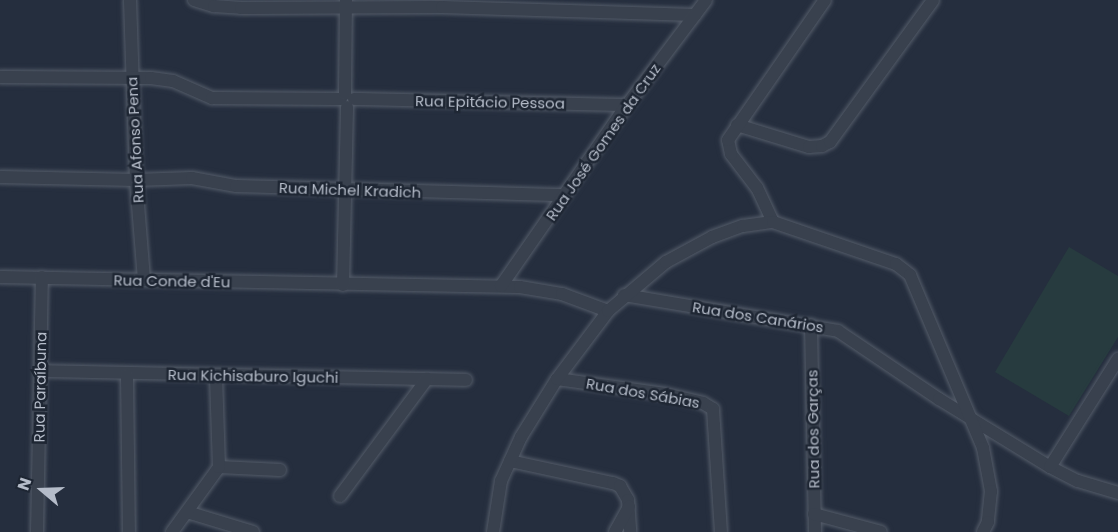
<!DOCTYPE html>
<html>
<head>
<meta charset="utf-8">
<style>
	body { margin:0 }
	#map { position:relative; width:1118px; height:532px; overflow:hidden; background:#252e3e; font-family:Poppins,sans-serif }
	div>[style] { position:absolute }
	.green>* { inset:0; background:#273b3f }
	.roads { filter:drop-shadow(0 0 2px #545c69) drop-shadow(0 0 2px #545c69) }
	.minor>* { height:12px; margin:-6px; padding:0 6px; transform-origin:6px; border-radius:6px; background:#39414e }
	span { translate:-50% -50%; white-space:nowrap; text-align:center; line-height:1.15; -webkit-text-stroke:5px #1e2633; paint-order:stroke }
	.street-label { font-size:15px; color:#b5bcc9 }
	.north { position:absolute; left:12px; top:460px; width:60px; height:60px; -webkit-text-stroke:4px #1e2633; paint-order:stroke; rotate:289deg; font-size:16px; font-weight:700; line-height:24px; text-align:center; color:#b5bcc9 }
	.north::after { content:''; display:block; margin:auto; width:21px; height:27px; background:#b5bcc9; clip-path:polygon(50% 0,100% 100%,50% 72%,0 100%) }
</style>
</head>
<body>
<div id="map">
	<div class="green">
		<div style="clip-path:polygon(1069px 247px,1118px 276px,1118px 337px,1069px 416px,995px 372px)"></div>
	</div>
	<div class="roads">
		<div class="minor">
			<div style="left:130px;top:0;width:180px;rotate:88.1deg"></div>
			<div style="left:136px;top:180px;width:100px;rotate:85.4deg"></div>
			<div style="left:194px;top:0;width:21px;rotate:17deg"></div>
			<div style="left:214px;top:6px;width:27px;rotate:4deg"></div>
			<div style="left:241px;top:8px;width:201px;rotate:-0.3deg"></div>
			<div style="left:442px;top:7px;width:253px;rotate:1.8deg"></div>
			<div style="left:0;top:77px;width:151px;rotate:0.4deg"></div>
			<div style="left:151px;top:78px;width:22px;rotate:8deg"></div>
			<div style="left:173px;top:81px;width:43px;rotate:23.6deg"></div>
			<div style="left:212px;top:98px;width:129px;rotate:0.4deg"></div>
			<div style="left:345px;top:94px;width:94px;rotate:-89.4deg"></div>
			<div style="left:354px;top:99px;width:273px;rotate:1.3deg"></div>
			<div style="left:737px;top:125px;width:75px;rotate:17deg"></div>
			<div style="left:809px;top:147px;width:13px;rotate:-4deg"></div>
			<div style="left:822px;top:146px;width:9px;rotate:-27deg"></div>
			<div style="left:830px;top:142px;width:175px;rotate:-54deg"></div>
			<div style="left:0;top:177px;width:136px;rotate:1.3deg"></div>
			<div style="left:136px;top:180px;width:56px;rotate:-2deg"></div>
			<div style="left:192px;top:178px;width:45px;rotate:10.3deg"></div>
			<div style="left:236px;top:186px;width:329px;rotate:1.6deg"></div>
			<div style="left:773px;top:222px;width:38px;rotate:-115deg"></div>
			<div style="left:757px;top:188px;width:43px;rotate:-127.4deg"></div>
			<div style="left:731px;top:154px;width:14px;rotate:-102deg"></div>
			<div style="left:728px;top:140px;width:170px;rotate:-55.3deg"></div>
			<div style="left:0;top:277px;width:520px;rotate:1.1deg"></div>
			<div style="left:520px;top:287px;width:43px;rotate:9.5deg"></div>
			<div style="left:562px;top:294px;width:49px;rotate:20.3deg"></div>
			<div style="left:343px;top:285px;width:178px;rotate:-88.7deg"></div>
			<div style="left:501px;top:286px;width:221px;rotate:-55.2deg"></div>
			<div style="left:627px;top:105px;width:131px;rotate:-53deg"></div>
			<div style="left:624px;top:295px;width:217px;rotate:9.5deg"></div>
			<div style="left:838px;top:331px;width:122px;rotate:34deg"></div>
			<div style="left:939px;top:399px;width:130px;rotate:31.5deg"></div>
			<div style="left:1050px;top:467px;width:31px;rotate:27deg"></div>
			<div style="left:1078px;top:481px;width:42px;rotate:16.7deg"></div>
			<div style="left:811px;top:325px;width:207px;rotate:88.9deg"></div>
			<div style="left:40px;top:371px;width:426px;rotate:1.2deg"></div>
			<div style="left:127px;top:375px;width:157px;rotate:89.3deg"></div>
			<div style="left:557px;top:379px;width:109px;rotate:7.9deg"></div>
			<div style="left:665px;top:394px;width:39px;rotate:13deg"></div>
			<div style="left:703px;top:403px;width:12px;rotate:31deg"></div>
			<div style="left:713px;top:409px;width:123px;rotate:86.3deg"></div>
			<div style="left:510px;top:461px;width:105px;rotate:12.1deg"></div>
			<div style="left:613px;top:483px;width:8px;rotate:23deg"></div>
			<div style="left:620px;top:486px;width:16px;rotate:60deg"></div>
			<div style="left:628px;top:500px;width:32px;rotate:86deg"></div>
			<div style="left:219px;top:467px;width:61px;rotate:2.8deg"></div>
			<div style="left:1050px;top:467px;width:128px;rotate:-57.8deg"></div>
			<div style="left:340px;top:496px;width:146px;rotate:-53.4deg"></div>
			<div style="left:187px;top:512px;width:69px;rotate:16.9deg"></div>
			<div style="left:814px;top:514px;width:69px;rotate:15deg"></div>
			<div style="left:37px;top:532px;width:255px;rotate:-88.9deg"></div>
			<div style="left:172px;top:532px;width:80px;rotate:-54.1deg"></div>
			<div style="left:219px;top:467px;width:92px;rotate:-91.9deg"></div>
			<div style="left:493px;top:532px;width:52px;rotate:-81.1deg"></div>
			<div style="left:501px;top:481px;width:48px;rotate:-65.6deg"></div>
			<div style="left:521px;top:437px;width:68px;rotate:-58.2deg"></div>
			<div style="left:557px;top:379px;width:85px;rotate:-53.1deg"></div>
			<div style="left:608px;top:311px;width:76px;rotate:-40.2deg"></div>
			<div style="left:666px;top:262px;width:52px;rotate:-28.5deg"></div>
			<div style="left:712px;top:237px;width:33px;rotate:-20deg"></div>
			<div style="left:743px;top:226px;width:30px;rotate:-8deg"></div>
			<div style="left:773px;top:222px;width:130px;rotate:18.9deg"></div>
			<div style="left:896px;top:264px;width:18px;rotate:38deg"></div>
			<div style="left:910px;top:275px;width:188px;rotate:67.1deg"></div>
			<div style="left:983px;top:448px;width:44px;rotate:79.5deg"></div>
			<div style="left:991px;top:491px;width:31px;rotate:96deg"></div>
			<div style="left:988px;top:522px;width:11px;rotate:117deg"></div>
			<div style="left:615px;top:532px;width:29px;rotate:-61deg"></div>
		</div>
	</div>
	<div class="street-label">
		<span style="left:490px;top:102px;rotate:1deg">Rua Epitácio Pessoa</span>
		<span style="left:135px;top:140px;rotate:-93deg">Rua Afonso Pena</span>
		<span style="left:603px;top:142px;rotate:-55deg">Rua José Gomes da Cruz</span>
		<span style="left:350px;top:190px;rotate:2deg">Rua Michel Kradich</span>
		<span style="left:172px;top:281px;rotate:1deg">Rua Conde d'Eu</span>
		<span style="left:758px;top:317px;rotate:9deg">Rua dos Canários</span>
		<span style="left:253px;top:376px;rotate:1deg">Rua Kichisaburo Iguchi</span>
		<span style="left:40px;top:387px;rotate:-89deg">Rua Paraíbuna</span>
		<span style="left:643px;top:393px;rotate:10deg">Rua dos Sábias</span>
		<span style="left:813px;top:429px;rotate:-91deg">Rua dos Garças</span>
	</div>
	<div class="north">N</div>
</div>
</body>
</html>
